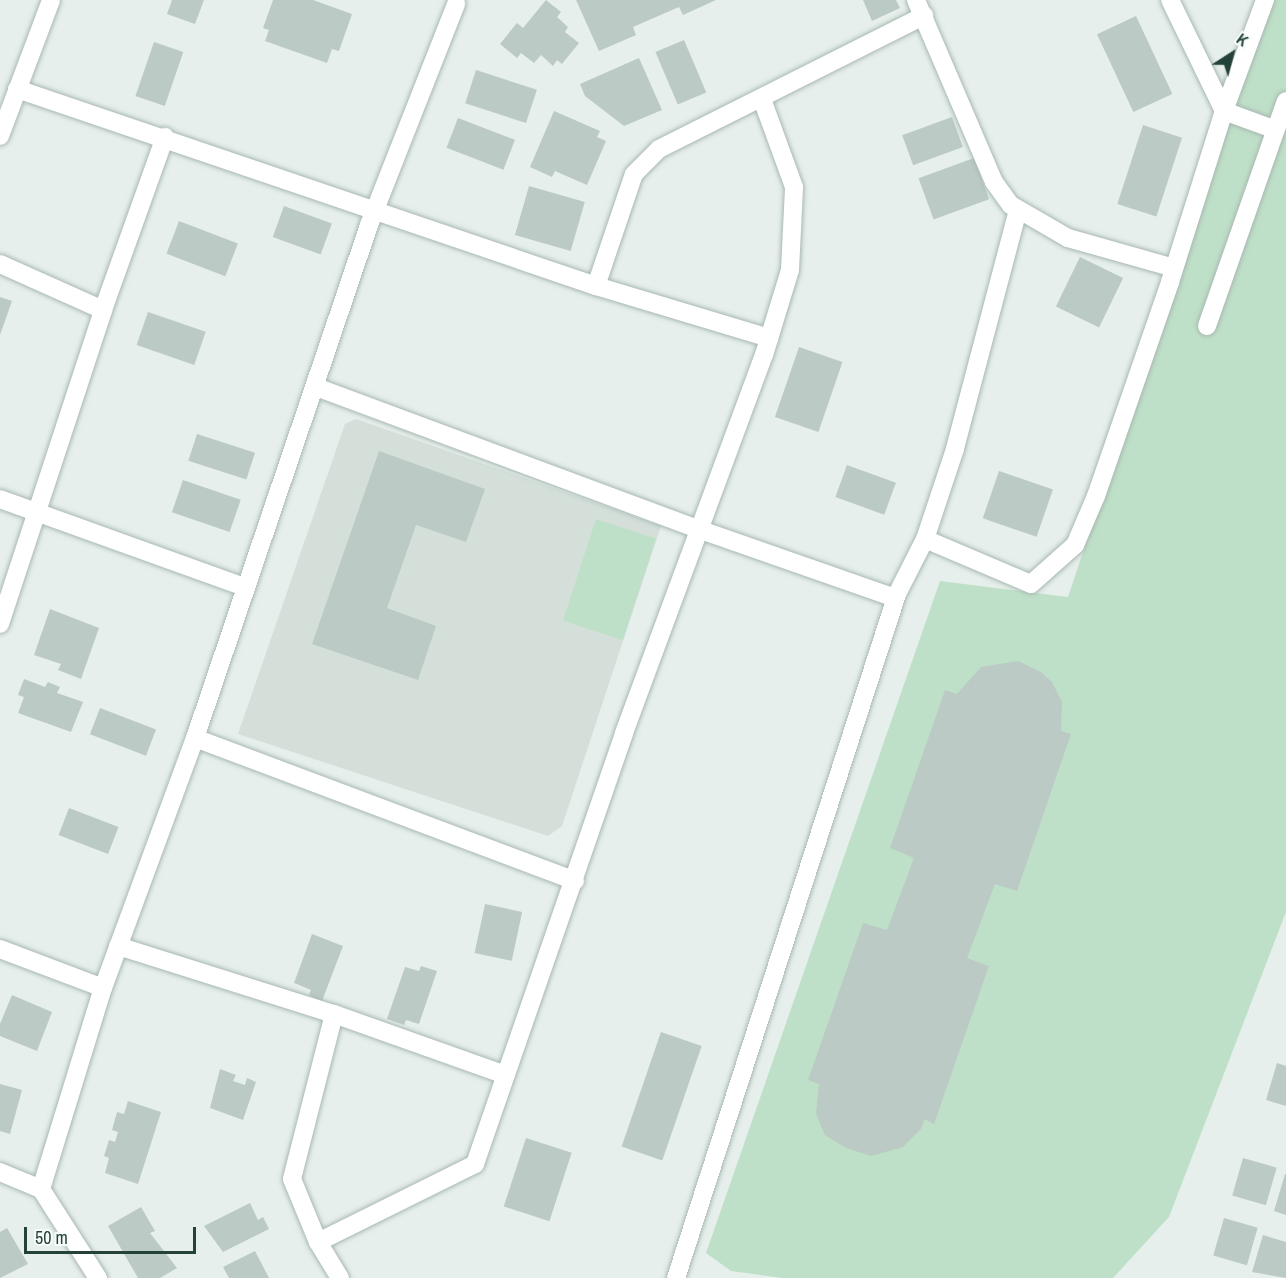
<!DOCTYPE html>
<html>
<head>
<meta charset="utf-8">
<style>
	body { margin:0 }
	#map { position:relative; width:1286px; height:1278px; overflow:hidden; background:#e6efeb; font-family:"Archivo Narrow",sans-serif }
	div>[style] { position:absolute }
	.built>* { inset:0; background:#d4dfda }
	.green>* { inset:0; background:#bfe0c8; transform-origin:0 0 }
	.building>* { inset:0; background:#bbcac4; transform-origin:0 0 }
	.roads { filter:drop-shadow(0 0 2px #a8b8b2) drop-shadow(0 0 2px #a8b8b2) }
	.minor>* { height:18px; margin:-9px; padding:0 9px; transform-origin:9px; border-radius:9px; background:#fff }
	span { translate:-50% -50%; white-space:nowrap; text-align:center; line-height:1.15; -webkit-text-stroke:4.5px #f7fbf9; paint-order:stroke }
	.north { position:absolute; left:1202px; top:24px; width:60px; height:60px; -webkit-text-stroke:4px #f7fbf9; paint-order:stroke; rotate:36deg; font-size:16px; font-weight:700; line-height:24px; text-align:center; color:#24423a }
	.north::after { content:''; display:block; margin:auto; width:21px; height:27px; background:#24423a; clip-path:polygon(50% 0,100% 100%,50% 72%,0 100%) }
	.scale { position:absolute; left:24px; top:1227px; width:172px; height:27px; box-sizing:border-box; border:3px solid #24423a; border-top:0; padding-left:8px; font-size:18px; line-height:21px; white-space:nowrap; color:#24423a; -webkit-text-stroke:4px #f7fbf9; paint-order:stroke }
</style>
</head>
<body>
<div id="map">
	<div class="built">
		<div style="clip-path:polygon(356px 419px,661px 526px,562px 826px,548px 836px,238px 734px,345px 424px)"></div>
	</div>
	<div class="green">
		<div style="clip-path:polygon(1266px 0,1286px 0,1286px 912px,1169px 1217px,1113px 1278px,783px 1278px,731px 1271px,706px 1253px,940px 581px,1068px 597px)"></div>
		<div style="left:596px;top:519px;width:63px;height:107px;rotate:18deg"></div>
	</div>
	<div class="building">
		<div style="clip-path:polygon(172px 0,204px 0,195px 24px,167px 14px)"></div>
		<div style="clip-path:polygon(273px 0,313px 0,352px 14px,339px 51px,332px 49px,327px 63px,265px 41px,269px 30px,263px 28px)"></div>
		<div style="clip-path:polygon(546px 0,561px 12px,557px 17px,568px 27px,565px 32px,579px 43px,562px 64px,557px 60px,553px 66px,541px 55px,534px 63px,521px 53px,517px 58px,500px 44px,517px 23px,523px 28px)"></div>
		<div style="clip-path:polygon(576px 0,716px 0,683px 15px,679px 7px,633px 27px,636px 35px,599px 51px)"></div>
		<div style="clip-path:polygon(863px 0,896px 0,900px 8px,872px 21px)"></div>
		<div style="left:1136px;top:16px;width:86px;height:43px;rotate:65deg"></div>
		<div style="left:684px;top:40px;width:57px;height:31px;rotate:67deg"></div>
		<div style="left:154px;top:42px;width:31px;height:57px;rotate:19deg"></div>
		<div style="clip-path:polygon(639px 58px,662px 110px,624px 126px,585px 96px,580px 84px)"></div>
		<div style="left:476px;top:70px;width:64px;height:35px;rotate:18deg"></div>
		<div style="clip-path:polygon(554px 111px,600px 131px,597px 137px,606px 141px,587px 185px,555px 171px,552px 177px,530px 167px)"></div>
		<div style="left:952px;top:117px;width:32px;height:53px;rotate:70deg"></div>
		<div style="left:458px;top:118px;width:61px;height:32px;rotate:21deg"></div>
		<div style="left:1143px;top:125px;width:41px;height:83px;rotate:18deg"></div>
		<div style="left:974px;top:158px;width:44px;height:59px;rotate:70deg"></div>
		<div style="left:529px;top:186px;width:58px;height:51px;rotate:16deg"></div>
		<div style="left:284px;top:206px;width:51px;height:33px;rotate:20deg"></div>
		<div style="left:179px;top:221px;width:63px;height:35px;rotate:21deg"></div>
		<div style="left:1080px;top:257px;width:48px;height:55px;rotate:26deg"></div>
		<div style="clip-path:polygon(0 297px,12px 301px,0 335px)"></div>
		<div style="left:148px;top:312px;width:61px;height:35px;rotate:19deg"></div>
		<div style="left:799px;top:347px;width:46px;height:74px;rotate:19deg"></div>
		<div style="left:197px;top:434px;width:61px;height:28px;rotate:18deg"></div>
		<div style="clip-path:polygon(379px 451px,485px 489px,466px 542px,416px 525px,387px 608px,436px 626px,418px 680px,312px 644px)"></div>
		<div style="left:847px;top:465px;width:52px;height:34px;rotate:20deg"></div>
		<div style="left:999px;top:471px;width:57px;height:50px;rotate:19deg"></div>
		<div style="left:183px;top:480px;width:61px;height:34px;rotate:19deg"></div>
		<div style="clip-path:polygon(50px 609px,99px 628px,81px 679px,58px 670px,61px 664px,34px 655px)"></div>
		<div style="clip-path:polygon(1018px 661px,1041px 672px,1052px 682px,1062px 702px,1061px 731px,1071px 734px,1017px 891px,995px 884px,967px 958px,989px 966px,934px 1124px,925px 1119px,921px 1129px,903px 1147px,871px 1156px,846px 1148px,825px 1135px,816px 1114px,819px 1084px,808px 1080px,863px 923px,887px 930px,914px 858px,890px 848px,945px 690px,957px 694px,981px 667px)"></div>
		<div style="clip-path:polygon(24px 679px,45px 687px,48px 682px,60px 687px,57px 693px,83px 702px,71px 732px,18px 713px,24px 697px,18px 695px)"></div>
		<div style="left:100px;top:708px;width:60px;height:28px;rotate:21deg"></div>
		<div style="left:69px;top:808px;width:53px;height:29px;rotate:21deg"></div>
		<div style="left:485px;top:904px;width:38px;height:50px;rotate:12deg"></div>
		<div style="clip-path:polygon(312px 934px,343px 946px,322px 1001px,309px 995px,311px 990px,294px 983px)"></div>
		<div style="clip-path:polygon(421px 966px,437px 971px,419px 1024px,406px 1020px,404px 1025px,387px 1019px,405px 967px,419px 971px)"></div>
		<div style="clip-path:polygon(12px 995px,52px 1012px,37px 1051px,0 1036px,0 1024px)"></div>
		<div style="left:661px;top:1032px;width:43px;height:121px;rotate:19deg"></div>
		<div style="clip-path:polygon(1277px 1063px,1286px 1066px,1286px 1106px,1266px 1100px)"></div>
		<div style="clip-path:polygon(220px 1069px,236px 1075px,233px 1081px,245px 1085px,247px 1078px,256px 1082px,243px 1120px,210px 1108px)"></div>
		<div style="clip-path:polygon(0 1084px,22px 1090px,10px 1134px,0 1131px)"></div>
		<div style="clip-path:polygon(128px 1101px,161px 1112px,138px 1184px,105px 1173px,109px 1158px,104px 1156px,109px 1140px,115px 1142px,118px 1132px,112px 1130px,117px 1112px,124px 1114px)"></div>
		<div style="left:526px;top:1138px;width:48px;height:72px;rotate:18deg"></div>
		<div style="left:1243px;top:1158px;width:35px;height:39px;rotate:16deg"></div>
		<div style="clip-path:polygon(1285px 1174px,1286px 1174px,1286px 1215px,1274px 1211px)"></div>
		<div style="clip-path:polygon(250px 1203px,258px 1220px,263px 1217px,269px 1229px,223px 1252px,204px 1226px)"></div>
		<div style="clip-path:polygon(141px 1207px,155px 1231px,150px 1233px,177px 1268px,160px 1278px,138px 1278px,108px 1226px)"></div>
		<div style="left:1224px;top:1218px;width:35px;height:39px;rotate:16deg"></div>
		<div style="clip-path:polygon(7px 1228px,28px 1264px,0 1278px,0 1232px)"></div>
		<div style="clip-path:polygon(1263px 1235px,1286px 1242px,1286px 1278px,1252px 1272px)"></div>
		<div style="clip-path:polygon(255px 1251px,269px 1278px,229px 1278px,223px 1267px)"></div>
	</div>
	<div class="roads">
		<div class="minor">
			<div style="left:916px;top:0;width:198px;rotate:66.8deg"></div>
			<div style="left:994px;top:182px;width:29px;rotate:54deg"></div>
			<div style="left:1011px;top:205px;width:66px;rotate:30.1deg"></div>
			<div style="left:1068px;top:238px;width:110px;rotate:15.8deg"></div>
			<div style="left:1265px;top:0;width:118px;rotate:110.3deg"></div>
			<div style="left:1224px;top:111px;width:55px;rotate:20.1deg"></div>
			<div style="left:17px;top:89px;width:612px;rotate:18.79deg"></div>
			<div style="left:596px;top:286px;width:118px;rotate:-71.3deg"></div>
			<div style="left:634px;top:174px;width:35px;rotate:-45deg"></div>
			<div style="left:659px;top:149px;width:297px;rotate:-26.7deg"></div>
			<div style="left:0;top:136px;width:145px;rotate:-69.4deg"></div>
			<div style="left:1018px;top:210px;width:247px;rotate:104.8deg"></div>
			<div style="left:955px;top:449px;width:95px;rotate:108.4deg"></div>
			<div style="left:925px;top:539px;width:115px;rotate:23deg"></div>
			<div style="left:1031px;top:584px;width:59px;rotate:-41.6deg"></div>
			<div style="left:1075px;top:545px;width:53px;rotate:-66.8deg"></div>
			<div style="left:1096px;top:496px;width:226px;rotate:-70.9deg"></div>
			<div style="left:1170px;top:282px;width:179px;rotate:-72.5deg"></div>
			<div style="left:1224px;top:111px;width:123px;rotate:-115.9deg"></div>
			<div style="left:0;top:264px;width:113px;rotate:24.1deg"></div>
			<div style="left:596px;top:286px;width:181px;rotate:16.7deg"></div>
			<div style="left:1207px;top:326px;width:238px;rotate:-70.7deg"></div>
			<div style="left:316px;top:387px;width:408px;rotate:20.4deg"></div>
			<div style="left:698px;top:529px;width:209px;rotate:19.3deg"></div>
			<div style="left:895px;top:598px;width:66px;rotate:-63deg"></div>
			<div style="left:0;top:499px;width:260px;rotate:19.8deg"></div>
			<div style="left:0;top:624px;width:330px;rotate:-71.8deg"></div>
			<div style="left:103px;top:310px;width:184px;rotate:-70.3deg"></div>
			<div style="left:195px;top:738px;width:406px;rotate:20.6deg"></div>
			<div style="left:118px;top:946px;width:226px;rotate:17.5deg"></div>
			<div style="left:334px;top:1014px;width:182px;rotate:19.6deg"></div>
			<div style="left:0;top:949px;width:110px;rotate:20.7deg"></div>
			<div style="left:334px;top:1014px;width:170px;rotate:104.3deg"></div>
			<div style="left:292px;top:1179px;width:68px;rotate:67.6deg"></div>
			<div style="left:318px;top:1242px;width:42px;rotate:58.6deg"></div>
			<div style="left:0;top:1172px;width:44px;rotate:22.5deg"></div>
			<div style="left:41px;top:1189px;width:106px;rotate:57.4deg"></div>
			<div style="left:41px;top:1189px;width:210px;rotate:-72.9deg"></div>
			<div style="left:103px;top:988px;width:266px;rotate:-69.8deg"></div>
			<div style="left:195px;top:738px;width:542px;rotate:-71.26deg"></div>
			<div style="left:369px;top:225px;width:238px;rotate:-68.5deg"></div>
			<div style="left:318px;top:1242px;width:175px;rotate:-26.4deg"></div>
			<div style="left:475px;top:1164px;width:456px;rotate:-70.9deg"></div>
			<div style="left:624px;top:733px;width:403px;rotate:-69.7deg"></div>
			<div style="left:764px;top:355px;width:89px;rotate:-73deg"></div>
			<div style="left:790px;top:270px;width:83px;rotate:-87.2deg"></div>
			<div style="left:794px;top:187px;width:94px;rotate:-110deg"></div>
			<div style="left:676px;top:1278px;width:719px;rotate:-72.09deg"></div>
		</div>
	</div>
	<div class="north">K</div>
	<div class="scale">50 m</div>
</div>
</body>
</html>
